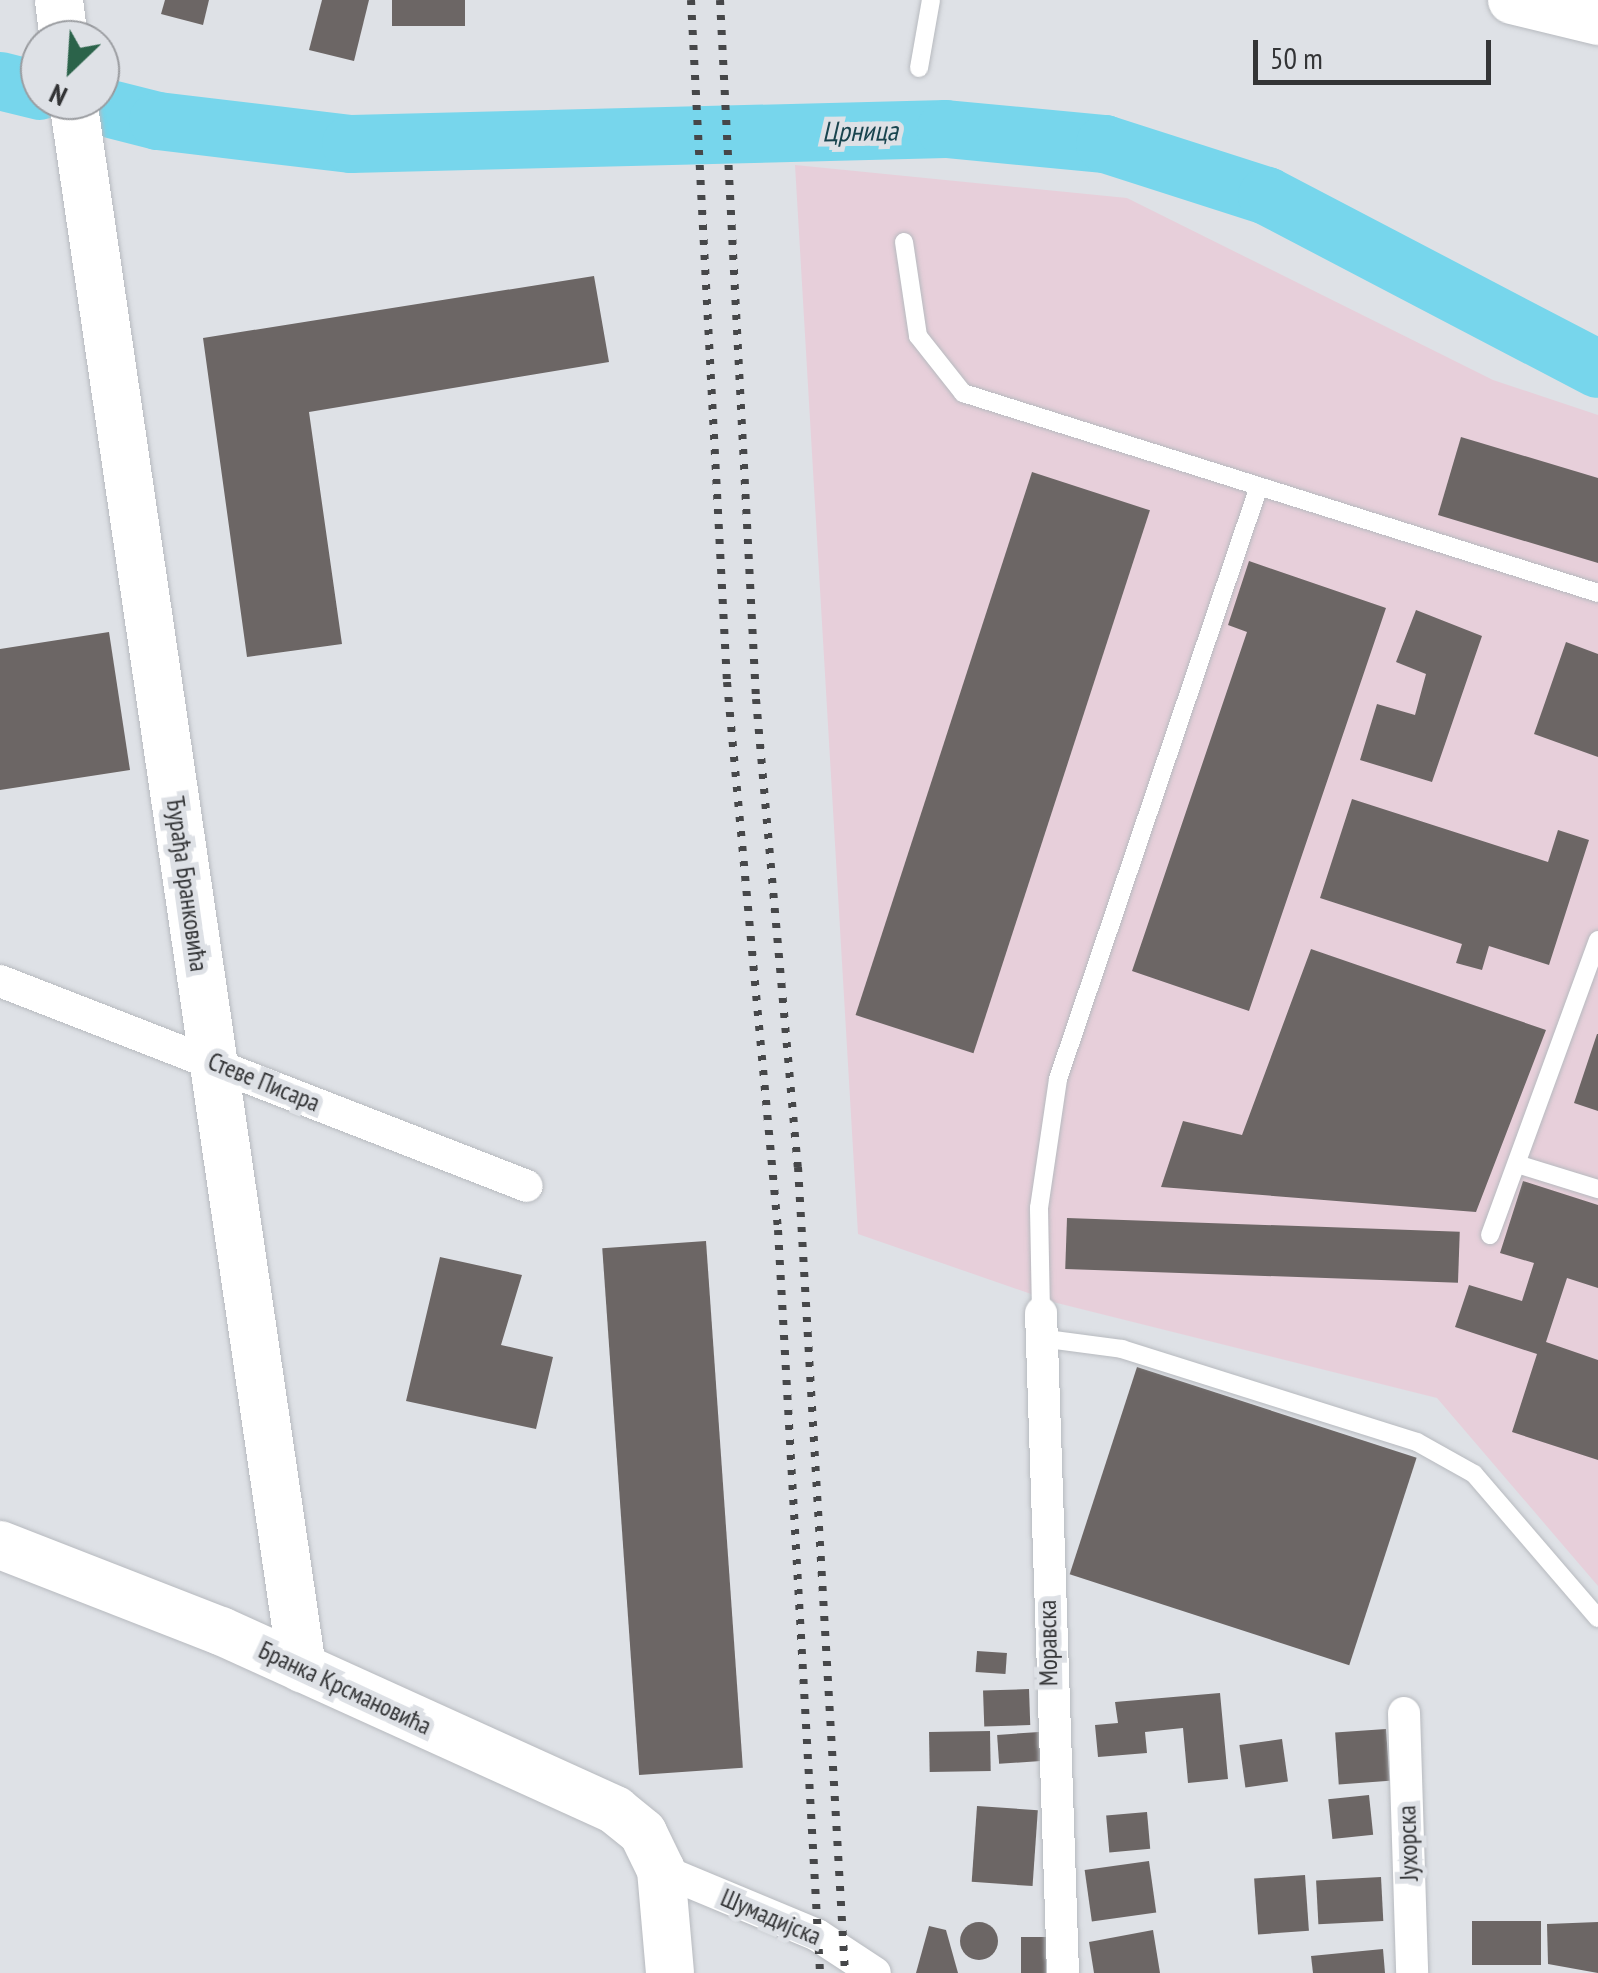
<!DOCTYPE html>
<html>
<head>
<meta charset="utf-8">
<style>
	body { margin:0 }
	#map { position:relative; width:1598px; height:1973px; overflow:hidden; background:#dee1e6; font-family:"PT Sans Narrow",sans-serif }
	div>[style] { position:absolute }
	.industrial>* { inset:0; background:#e7cfda }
	.river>* { height:58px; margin:-29px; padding:0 29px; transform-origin:29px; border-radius:29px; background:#77d6ec }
	.building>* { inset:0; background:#6c6665; transform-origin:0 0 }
	.round { border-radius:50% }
	.roads { filter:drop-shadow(0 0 2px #b7babf) drop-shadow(0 0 2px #b7babf) }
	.lane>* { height:18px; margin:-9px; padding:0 9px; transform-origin:9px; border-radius:9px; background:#fff }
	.street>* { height:32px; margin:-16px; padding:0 16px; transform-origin:16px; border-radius:16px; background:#fff }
	.secondary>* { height:48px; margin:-24px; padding:0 24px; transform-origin:24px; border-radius:24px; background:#fff }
	.rail>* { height:8px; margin-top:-4px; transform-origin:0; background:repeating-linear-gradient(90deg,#464749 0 5px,transparent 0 15px) }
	span { translate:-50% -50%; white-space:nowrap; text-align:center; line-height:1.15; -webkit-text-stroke:10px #dee1e6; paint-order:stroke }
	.street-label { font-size:25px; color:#333436 }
	.water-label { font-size:28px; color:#19444e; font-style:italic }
	.north { position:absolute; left:20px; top:20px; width:100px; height:100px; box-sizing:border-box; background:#dee1e6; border:2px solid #9a9ca0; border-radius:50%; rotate:205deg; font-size:28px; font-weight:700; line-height:40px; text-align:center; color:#333436 }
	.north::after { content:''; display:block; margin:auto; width:35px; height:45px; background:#2b634a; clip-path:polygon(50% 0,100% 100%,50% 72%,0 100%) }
	.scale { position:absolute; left:1253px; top:40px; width:238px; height:45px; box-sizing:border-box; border:5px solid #333436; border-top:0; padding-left:12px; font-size:30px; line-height:35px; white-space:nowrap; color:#333436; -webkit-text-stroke:8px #dee1e6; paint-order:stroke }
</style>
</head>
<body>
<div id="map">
	<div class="industrial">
		<div style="clip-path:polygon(795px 165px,1127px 198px,1493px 380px,1598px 415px,1598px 1586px,1437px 1398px,1057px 1303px,858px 1234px)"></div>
	</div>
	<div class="river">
		<div style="left:0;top:81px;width:41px;rotate:14deg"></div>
		<div style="left:75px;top:100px;width:86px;rotate:14.2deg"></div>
		<div style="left:158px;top:121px;width:194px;rotate:6.8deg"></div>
		<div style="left:351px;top:144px;width:595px;rotate:-1.44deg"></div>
		<div style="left:946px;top:129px;width:160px;rotate:5.4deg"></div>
		<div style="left:1105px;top:144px;width:170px;rotate:17.8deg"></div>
		<div style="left:1267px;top:196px;width:373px;rotate:27.6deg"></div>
	</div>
	<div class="building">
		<div style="clip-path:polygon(165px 0,209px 0,203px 25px,161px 14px)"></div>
		<div style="clip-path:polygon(322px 0,369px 0,354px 61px,309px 50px)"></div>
		<div style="left:392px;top:0;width:73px;height:26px"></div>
		<div style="clip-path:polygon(594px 276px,609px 362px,309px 412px,342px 644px,247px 657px,203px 338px)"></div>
		<div style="clip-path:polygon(1461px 437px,1598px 478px,1598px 563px,1438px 515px)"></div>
		<div style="left:1032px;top:472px;width:124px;height:571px;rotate:18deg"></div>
		<div style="clip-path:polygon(1249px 561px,1386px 608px,1249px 1011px,1132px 971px,1247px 632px,1228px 625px)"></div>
		<div style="clip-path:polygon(1416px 610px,1482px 636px,1432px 782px,1360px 760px,1377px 704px,1415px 715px,1426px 674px,1396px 662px)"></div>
		<div style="clip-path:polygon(109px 632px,130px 770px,0 790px,0 649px)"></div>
		<div style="clip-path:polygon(1566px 642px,1598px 654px,1598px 757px,1534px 734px)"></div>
		<div style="clip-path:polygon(1352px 799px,1548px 862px,1558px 830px,1589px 840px,1549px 965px,1489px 946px,1482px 970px,1456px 963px,1462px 944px,1320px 898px)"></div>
		<div style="clip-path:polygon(1311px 949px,1546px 1030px,1476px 1212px,1161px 1187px,1183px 1121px,1242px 1135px)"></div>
		<div style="clip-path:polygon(1597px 1034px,1598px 1034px,1598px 1111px,1574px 1103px)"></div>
		<div style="clip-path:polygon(1523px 1181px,1598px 1205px,1598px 1288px,1567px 1278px,1546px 1342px,1598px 1360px,1598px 1460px,1512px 1432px,1537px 1354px,1455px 1327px,1469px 1285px,1522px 1301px,1534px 1263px,1500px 1253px)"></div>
		<div style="left:1067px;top:1218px;width:393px;height:51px;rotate:2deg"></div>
		<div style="left:706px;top:1241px;width:528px;height:104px;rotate:86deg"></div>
		<div style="clip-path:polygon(440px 1257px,522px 1275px,501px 1345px,553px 1357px,536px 1429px,406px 1401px)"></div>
		<div style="left:1137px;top:1367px;width:294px;height:218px;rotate:18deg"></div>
		<div style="left:977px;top:1651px;width:30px;height:21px;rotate:4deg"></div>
		<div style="left:1029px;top:1689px;width:36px;height:46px;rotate:88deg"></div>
		<div style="clip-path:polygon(1220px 1693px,1228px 1779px,1188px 1783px,1183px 1728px,1145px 1732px,1147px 1753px,1098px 1757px,1095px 1725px,1118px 1723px,1115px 1702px)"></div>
		<div style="left:1386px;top:1729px;width:52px;height:51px;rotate:86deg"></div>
		<div style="left:990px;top:1731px;width:40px;height:61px;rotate:89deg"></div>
		<div style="left:1039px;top:1732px;width:29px;height:42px;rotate:86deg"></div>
		<div style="left:1282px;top:1739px;width:43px;height:43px;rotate:82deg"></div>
		<div style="left:1369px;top:1795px;width:40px;height:41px;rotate:84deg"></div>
		<div style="left:977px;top:1806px;width:61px;height:76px;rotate:4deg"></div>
		<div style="left:1147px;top:1812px;width:37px;height:41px;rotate:85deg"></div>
		<div style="left:1149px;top:1861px;width:52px;height:65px;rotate:82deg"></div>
		<div style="left:1305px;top:1875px;width:56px;height:51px;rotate:86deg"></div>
		<div style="left:1381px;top:1877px;width:44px;height:65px;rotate:87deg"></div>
		<div style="left:1472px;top:1921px;width:69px;height:44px"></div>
		<div class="round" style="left:960px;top:1922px;width:38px;height:38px"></div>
		<div style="clip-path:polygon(1598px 1922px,1598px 1973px,1548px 1964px,1547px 1924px)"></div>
		<div style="clip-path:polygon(929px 1926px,946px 1930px,958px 1973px,916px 1973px)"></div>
		<div style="clip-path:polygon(1153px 1930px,1160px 1973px,1094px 1973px,1089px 1942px)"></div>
		<div style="left:1021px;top:1937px;width:25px;height:36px"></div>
		<div style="clip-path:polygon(1383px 1949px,1385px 1973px,1313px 1973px,1311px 1956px)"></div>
	</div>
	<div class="roads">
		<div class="lane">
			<div style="left:919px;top:68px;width:69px;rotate:-80deg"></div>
			<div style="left:904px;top:242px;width:95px;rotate:81.5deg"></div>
			<div style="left:918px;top:336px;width:73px;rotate:51.7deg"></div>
			<div style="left:963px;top:393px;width:666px;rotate:17.48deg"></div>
			<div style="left:1517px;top:1164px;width:85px;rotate:17.2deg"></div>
			<div style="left:1490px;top:1235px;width:314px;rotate:-69.9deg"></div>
			<div style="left:1041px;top:1313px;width:105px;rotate:-91.1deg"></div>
			<div style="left:1039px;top:1208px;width:130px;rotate:-81.6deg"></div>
			<div style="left:1058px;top:1079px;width:623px;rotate:-71.27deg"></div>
			<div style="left:1040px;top:1338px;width:83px;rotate:7.6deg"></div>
			<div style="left:1122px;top:1349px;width:309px;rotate:17.5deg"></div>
			<div style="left:1417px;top:1442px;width:65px;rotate:29.3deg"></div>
			<div style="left:1474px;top:1474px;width:190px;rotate:49.3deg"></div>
		</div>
		<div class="street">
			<div style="left:0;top:981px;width:565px;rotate:21.26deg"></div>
			<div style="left:1041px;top:1313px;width:660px;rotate:88.09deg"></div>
			<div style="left:1404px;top:1713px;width:260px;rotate:88.2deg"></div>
			<div style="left:661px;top:1870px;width:169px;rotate:22.6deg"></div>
			<div style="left:817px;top:1935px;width:69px;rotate:33.2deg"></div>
		</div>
		<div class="secondary">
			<div style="left:59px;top:0;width:40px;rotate:82.9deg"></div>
			<div style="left:1512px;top:0;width:89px;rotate:13.7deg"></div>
			<div style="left:73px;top:100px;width:1585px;rotate:81.69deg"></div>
			<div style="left:0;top:1545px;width:237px;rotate:21.3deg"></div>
			<div style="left:221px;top:1631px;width:433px;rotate:24.4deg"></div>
			<div style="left:615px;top:1810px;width:36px;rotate:39deg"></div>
			<div style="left:643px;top:1833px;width:41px;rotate:64.1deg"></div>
			<div style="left:661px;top:1870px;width:103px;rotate:85deg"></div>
		</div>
	</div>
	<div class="rail">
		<div style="left:691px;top:0;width:683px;rotate:86.98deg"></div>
		<div style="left:727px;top:682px;width:550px;rotate:84.68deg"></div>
		<div style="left:778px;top:1230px;width:744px;rotate:86.76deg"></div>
		<div style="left:720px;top:0;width:700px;rotate:87.05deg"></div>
		<div style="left:756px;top:699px;width:470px;rotate:84.9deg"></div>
		<div style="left:798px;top:1167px;width:807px;rotate:86.66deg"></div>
	</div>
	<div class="street-label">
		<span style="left:187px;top:884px;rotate:82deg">Ђурађа Бранковића</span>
		<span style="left:264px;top:1082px;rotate:22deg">Стеве Писара</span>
		<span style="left:1048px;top:1643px;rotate:-91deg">Моравска</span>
		<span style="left:345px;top:1688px;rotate:25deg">Бранка Крсмановића</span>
		<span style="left:1408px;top:1843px;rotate:-92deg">Јухорска</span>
		<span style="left:771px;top:1917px;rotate:23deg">Шумадијска</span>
	</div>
	<div class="water-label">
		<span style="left:860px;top:131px;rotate:-1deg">Црница</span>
	</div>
	<div class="north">N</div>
	<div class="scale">50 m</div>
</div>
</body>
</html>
